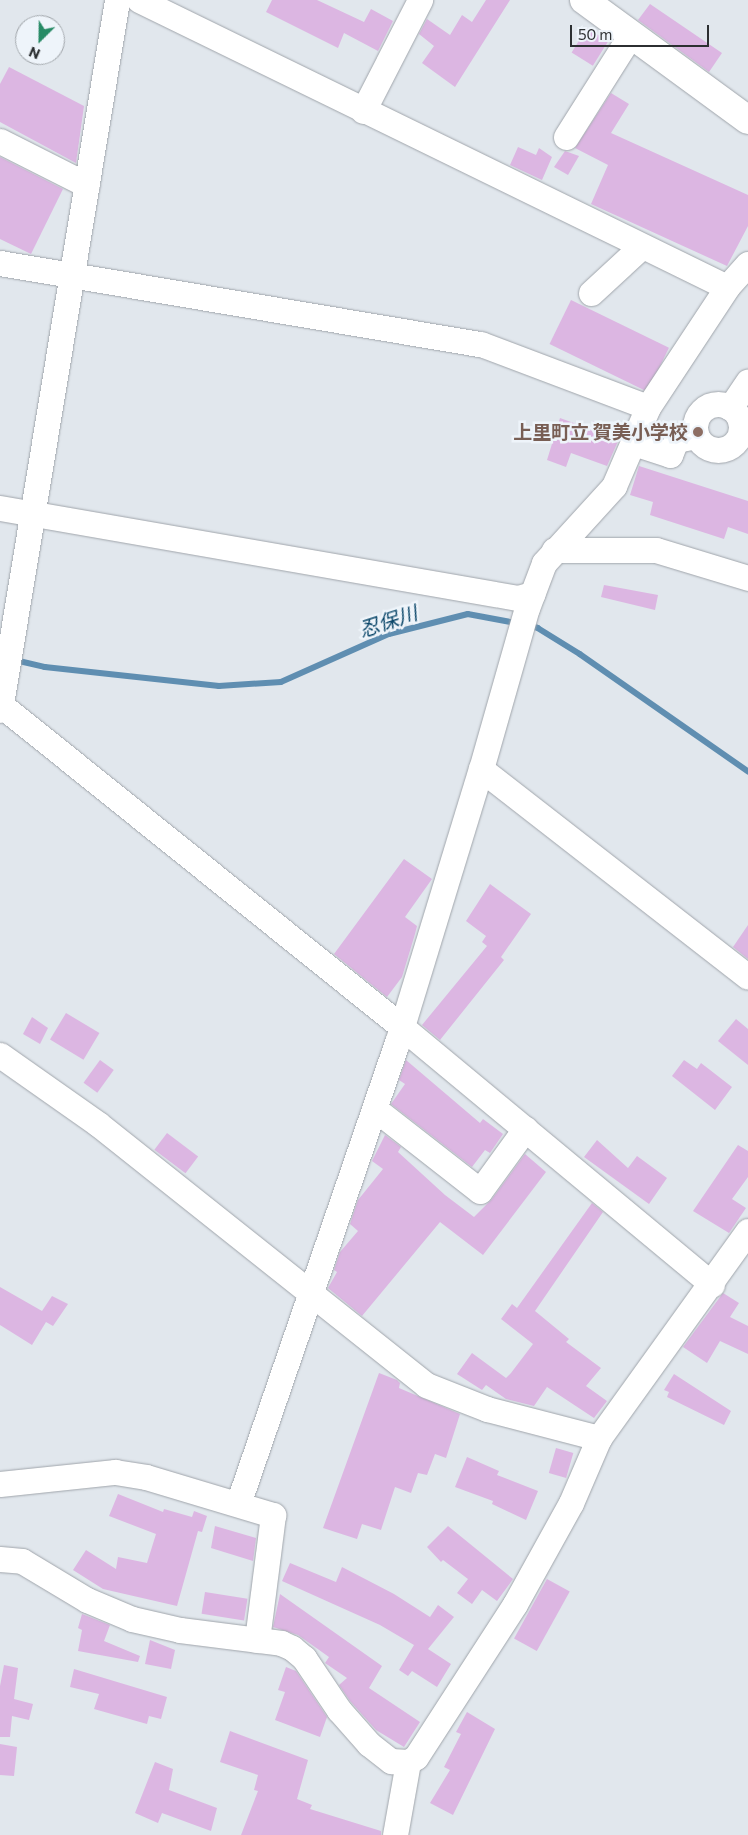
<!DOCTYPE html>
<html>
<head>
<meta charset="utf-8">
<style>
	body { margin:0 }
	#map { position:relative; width:748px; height:1835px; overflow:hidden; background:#e1e7ed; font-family:Commissioner,"Noto Sans JP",sans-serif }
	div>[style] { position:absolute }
	.stream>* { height:5.5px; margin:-2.75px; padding:0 2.75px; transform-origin:2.75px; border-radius:2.75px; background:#5f8eb1 }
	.building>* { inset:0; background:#dcb6e2; transform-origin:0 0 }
	.roads { filter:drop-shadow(0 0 1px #a0a5ab) drop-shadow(0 0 1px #a0a5ab) }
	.minor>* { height:25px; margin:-12.5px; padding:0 12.5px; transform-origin:12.5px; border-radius:12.5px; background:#fff }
	.minor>.ring { margin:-12.5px; padding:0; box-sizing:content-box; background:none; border:25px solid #fff; border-radius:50% }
	.major>* { height:28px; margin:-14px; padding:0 14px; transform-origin:14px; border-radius:14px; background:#fff }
	.dots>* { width:14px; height:14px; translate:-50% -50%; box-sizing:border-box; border:2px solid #eef4fa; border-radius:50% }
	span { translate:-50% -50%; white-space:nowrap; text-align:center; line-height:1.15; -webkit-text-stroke:5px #eef4fa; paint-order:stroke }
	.education-label { font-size:19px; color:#785e54; font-weight:700 }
	.right { translate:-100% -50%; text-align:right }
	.water-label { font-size:20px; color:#094568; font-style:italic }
	.north { position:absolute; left:15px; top:15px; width:50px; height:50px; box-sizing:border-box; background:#eef4fa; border:1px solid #a0a5aa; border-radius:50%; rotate:203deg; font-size:14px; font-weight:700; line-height:20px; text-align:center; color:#2c2f31 }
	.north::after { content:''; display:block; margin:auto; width:18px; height:22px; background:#268a65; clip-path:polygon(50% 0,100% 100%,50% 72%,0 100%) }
	.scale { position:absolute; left:570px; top:25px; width:139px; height:22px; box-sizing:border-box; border:2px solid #2c2f31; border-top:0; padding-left:6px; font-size:15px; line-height:18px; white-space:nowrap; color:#2c2f31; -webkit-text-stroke:4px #eef4fa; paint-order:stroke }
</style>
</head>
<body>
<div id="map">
	<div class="stream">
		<div style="left:527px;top:625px;width:11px;rotate:15deg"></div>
		<div style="left:538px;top:628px;width:49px;rotate:31.8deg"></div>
		<div style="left:580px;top:654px;width:205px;rotate:34.9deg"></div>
		<div style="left:15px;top:660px;width:31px;rotate:13deg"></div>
		<div style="left:45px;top:667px;width:175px;rotate:6.2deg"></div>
		<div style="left:219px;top:686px;width:62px;rotate:-3.7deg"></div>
		<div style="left:281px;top:682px;width:118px;rotate:-24deg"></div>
		<div style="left:389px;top:634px;width:81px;rotate:-14.2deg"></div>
		<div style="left:468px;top:614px;width:49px;rotate:10.6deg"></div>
	</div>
	<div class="building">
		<div style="clip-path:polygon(272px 0,317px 0,364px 22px,371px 9px,393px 21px,378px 51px,344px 33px,338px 48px,266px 12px)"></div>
		<div style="clip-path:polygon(486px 0,510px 0,455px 87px,422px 63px,434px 46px,419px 34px,427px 19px,450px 35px,462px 15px,472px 22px)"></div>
		<div style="clip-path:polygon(650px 4px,722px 53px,709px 72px,638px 20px)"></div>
		<div style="left:587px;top:28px;width:25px;height:29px;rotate:32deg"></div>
		<div style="clip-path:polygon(9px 67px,84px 106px,76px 163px,0 122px,0 84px)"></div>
		<div style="clip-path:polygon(611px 93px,629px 104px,611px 133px,748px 195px,748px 226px,727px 266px,591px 204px,608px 165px,575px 148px)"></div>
		<div style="clip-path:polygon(518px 147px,536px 155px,539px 148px,552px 157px,542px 180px,510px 165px)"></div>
		<div style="clip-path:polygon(565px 151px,579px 156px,568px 175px,554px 167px)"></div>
		<div style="clip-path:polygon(0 157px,63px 189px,31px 254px,0 239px)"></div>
		<div style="left:571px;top:300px;width:109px;height:49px;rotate:26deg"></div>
		<div style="clip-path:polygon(560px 418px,590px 429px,593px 421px,623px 430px,607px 466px,571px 453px,566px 467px,547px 460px)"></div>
		<div style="clip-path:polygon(639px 466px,748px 501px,748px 534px,728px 527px,724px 539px,650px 515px,653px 502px,630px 495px)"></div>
		<div style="clip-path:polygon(604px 585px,658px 595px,655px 610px,601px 597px)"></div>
		<div style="clip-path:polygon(404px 859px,432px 879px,405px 917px,417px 926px,415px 934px,402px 977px,387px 997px,334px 954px)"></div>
		<div style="clip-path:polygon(490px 884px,531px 914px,501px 957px,504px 960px,440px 1040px,422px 1025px,487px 946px,482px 942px,486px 936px,466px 921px)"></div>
		<div style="clip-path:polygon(748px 925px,748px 959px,733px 947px)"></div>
		<div style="left:66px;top:1013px;width:39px;height:31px;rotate:31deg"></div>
		<div style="clip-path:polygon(32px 1017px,48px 1028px,40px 1044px,23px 1034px)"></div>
		<div style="clip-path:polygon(736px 1019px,748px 1029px,748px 1065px,718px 1041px)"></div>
		<div style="left:100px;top:1060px;width:17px;height:28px;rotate:36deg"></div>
		<div style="clip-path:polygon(406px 1060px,480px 1123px,483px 1119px,503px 1134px,490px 1153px,485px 1150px,472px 1167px,391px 1104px,405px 1084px,399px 1080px)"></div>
		<div style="clip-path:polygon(684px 1060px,697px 1069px,701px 1063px,732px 1087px,715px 1110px,672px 1076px)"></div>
		<div style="left:167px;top:1133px;width:39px;height:21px;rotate:37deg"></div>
		<div style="clip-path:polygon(385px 1135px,401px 1147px,398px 1152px,445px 1195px,474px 1217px,492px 1199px,525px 1154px,546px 1172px,483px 1255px,440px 1222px,362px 1316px,328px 1288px,337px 1272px,334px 1270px,340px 1252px,358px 1231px,350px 1224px,358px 1200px,383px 1169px,372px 1161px)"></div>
		<div style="clip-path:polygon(597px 1140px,628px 1168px,637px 1156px,667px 1178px,649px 1204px,584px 1157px)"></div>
		<div style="clip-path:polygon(738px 1145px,748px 1151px,748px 1177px,732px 1199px,746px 1208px,729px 1233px,693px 1211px)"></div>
		<div style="clip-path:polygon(592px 1203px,603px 1212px,535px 1311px,569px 1339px,566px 1342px,601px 1368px,586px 1386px,607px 1401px,594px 1418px,547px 1387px,534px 1406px,506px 1399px,486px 1385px,482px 1390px,457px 1374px,472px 1353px,506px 1378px,511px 1373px,533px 1344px,501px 1319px,512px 1304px,517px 1308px)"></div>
		<div style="clip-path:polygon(0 1287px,42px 1311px,52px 1296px,68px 1304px,53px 1326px,46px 1322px,32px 1345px,0 1325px)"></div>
		<div style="clip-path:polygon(723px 1293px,739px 1303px,730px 1317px,748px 1326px,748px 1354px,720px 1341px,707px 1363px,683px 1347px)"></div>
		<div style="clip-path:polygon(379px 1373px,397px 1380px,400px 1383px,399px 1388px,460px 1414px,446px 1458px,435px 1454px,427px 1475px,418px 1473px,411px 1493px,395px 1487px,381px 1530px,362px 1524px,357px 1539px,323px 1528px)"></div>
		<div style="clip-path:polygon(674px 1374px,731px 1411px,724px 1425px,667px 1397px,669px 1392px,664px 1390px)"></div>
		<div style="left:556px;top:1448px;width:18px;height:26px;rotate:16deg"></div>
		<div style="clip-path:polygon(467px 1457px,499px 1471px,497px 1475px,538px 1491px,526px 1520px,492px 1504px,493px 1501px,455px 1487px)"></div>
		<div style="clip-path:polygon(118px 1494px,163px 1512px,164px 1509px,192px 1517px,194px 1511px,207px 1516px,202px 1532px,198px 1531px,177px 1606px,103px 1589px,73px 1570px,86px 1550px,116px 1569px,118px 1557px,147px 1563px,156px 1534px,109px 1516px)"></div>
		<div style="clip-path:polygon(215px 1526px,256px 1538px,253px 1561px,211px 1548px)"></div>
		<div style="clip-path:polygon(448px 1526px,513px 1579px,497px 1601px,482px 1590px,472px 1604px,457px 1593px,468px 1579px,443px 1560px,441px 1562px,427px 1547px)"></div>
		<div style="clip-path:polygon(290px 1563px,336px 1582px,342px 1567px,394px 1594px,430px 1617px,438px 1605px,454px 1617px,428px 1649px,451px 1664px,437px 1687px,412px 1671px,408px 1676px,399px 1670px,414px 1645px,380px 1625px,282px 1581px)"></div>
		<div style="left:547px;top:1579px;width:26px;height:68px;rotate:29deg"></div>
		<div style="left:205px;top:1592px;width:43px;height:22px;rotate:9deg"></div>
		<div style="clip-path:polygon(280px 1594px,382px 1666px,369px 1688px,420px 1722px,404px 1747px,376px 1730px,350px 1701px,339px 1685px,347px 1678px,325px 1663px,329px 1657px,298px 1635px,273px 1627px)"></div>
		<div style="clip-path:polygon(82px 1614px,110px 1625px,104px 1641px,140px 1656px,138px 1662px,78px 1651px,82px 1630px,78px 1628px)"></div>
		<div style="clip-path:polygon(150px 1640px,175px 1650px,171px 1669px,145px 1664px)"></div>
		<div style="clip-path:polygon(4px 1665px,18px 1668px,14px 1699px,33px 1704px,29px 1720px,12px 1716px,10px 1737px,0 1737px,0 1686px)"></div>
		<div style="clip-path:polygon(286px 1667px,296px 1671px,327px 1717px,320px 1737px,275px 1720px,285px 1692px,278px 1690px)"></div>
		<div style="clip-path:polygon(74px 1669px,167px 1697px,161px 1719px,149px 1716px,147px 1724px,94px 1709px,99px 1694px,70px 1687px)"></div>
		<div style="clip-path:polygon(467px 1712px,495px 1729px,453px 1815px,430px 1803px,450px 1770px,444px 1767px,461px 1734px,456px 1732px)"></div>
		<div style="clip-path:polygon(230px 1731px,308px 1760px,297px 1799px,312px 1805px,310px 1809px,381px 1831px,381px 1835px,241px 1835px,258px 1791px,254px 1790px,258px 1775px,220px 1762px)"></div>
		<div style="clip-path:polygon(0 1744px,17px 1747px,14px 1776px,0 1775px)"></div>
		<div style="clip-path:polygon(155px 1762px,173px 1769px,169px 1790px,217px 1808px,211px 1831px,162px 1813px,158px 1823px,135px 1813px)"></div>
	</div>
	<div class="roads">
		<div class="minor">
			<div style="left:139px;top:0;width:654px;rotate:26.02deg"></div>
			<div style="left:363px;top:111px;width:125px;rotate:-62.8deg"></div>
			<div style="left:566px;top:137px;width:122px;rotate:-57.7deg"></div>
			<div style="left:0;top:141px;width:97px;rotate:26.8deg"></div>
			<div style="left:0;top:263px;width:488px;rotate:9.6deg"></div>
			<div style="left:481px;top:344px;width:178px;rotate:20.7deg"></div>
			<div style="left:591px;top:293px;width:69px;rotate:-42.7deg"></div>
			<div class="ring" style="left:695px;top:404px;width:21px;height:21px"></div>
			<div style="left:730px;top:408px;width:32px;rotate:-56deg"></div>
			<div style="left:634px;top:443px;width:38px;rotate:18deg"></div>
			<div style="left:670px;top:455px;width:16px;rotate:-68deg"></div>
			<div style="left:676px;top:440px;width:21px;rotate:-11deg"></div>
			<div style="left:0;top:508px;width:526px;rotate:9.86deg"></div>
			<div style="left:518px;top:598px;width:15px;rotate:-16deg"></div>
			<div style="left:554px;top:550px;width:102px"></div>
			<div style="left:656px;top:550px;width:96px;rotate:16.9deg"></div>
			<div style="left:1px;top:705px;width:514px;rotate:38.76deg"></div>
			<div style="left:402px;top:1027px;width:403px;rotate:39.7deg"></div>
			<div style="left:0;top:710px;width:720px;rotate:-80.64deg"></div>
			<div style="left:481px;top:769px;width:338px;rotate:37.9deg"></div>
			<div style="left:0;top:1055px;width:120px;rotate:35.1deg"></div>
			<div style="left:98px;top:1124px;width:419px;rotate:38.5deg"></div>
			<div style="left:426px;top:1385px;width:66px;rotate:21.5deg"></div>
			<div style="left:487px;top:1409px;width:116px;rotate:14.5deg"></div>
			<div style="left:375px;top:1109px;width:133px;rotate:38deg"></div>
			<div style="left:480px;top:1191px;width:77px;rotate:-54deg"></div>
			<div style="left:0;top:1484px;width:116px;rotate:-6deg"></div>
			<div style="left:115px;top:1472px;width:31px;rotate:9deg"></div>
			<div style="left:146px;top:1477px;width:133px;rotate:16.7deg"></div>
			<div style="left:273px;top:1515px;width:126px;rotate:97.3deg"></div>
			<div style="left:238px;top:1504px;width:488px;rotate:-71deg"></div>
			<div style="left:397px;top:1043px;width:287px;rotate:-73deg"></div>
			<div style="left:481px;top:769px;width:167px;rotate:-74.1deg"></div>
			<div style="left:527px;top:608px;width:48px;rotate:-69.3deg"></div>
			<div style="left:544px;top:563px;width:104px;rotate:-47.7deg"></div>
			<div style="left:614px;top:486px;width:86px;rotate:-66.7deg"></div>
			<div style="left:648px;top:407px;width:144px;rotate:-56.6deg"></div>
			<div style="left:727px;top:287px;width:31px;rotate:-48deg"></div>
			<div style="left:0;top:1559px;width:22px;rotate:5deg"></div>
			<div style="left:22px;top:1561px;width:76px;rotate:31deg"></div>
			<div style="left:87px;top:1600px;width:49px;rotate:22.9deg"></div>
			<div style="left:132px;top:1619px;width:49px;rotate:12.9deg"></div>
			<div style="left:180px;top:1630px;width:102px;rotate:7.3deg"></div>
			<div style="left:281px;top:1643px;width:12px;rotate:24deg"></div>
			<div style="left:292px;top:1648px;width:16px;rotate:40deg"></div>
			<div style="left:304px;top:1658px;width:63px;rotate:56.1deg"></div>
			<div style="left:339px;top:1710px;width:45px;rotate:48.6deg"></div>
			<div style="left:369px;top:1744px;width:28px;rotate:38deg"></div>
			<div style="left:391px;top:1761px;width:17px;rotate:3deg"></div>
			<div style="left:408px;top:1762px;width:9px;rotate:-32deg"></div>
			<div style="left:416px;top:1757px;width:182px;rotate:-57.1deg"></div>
			<div style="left:515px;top:1604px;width:115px;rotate:-61deg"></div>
			<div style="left:571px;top:1503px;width:71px;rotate:-66.7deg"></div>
			<div style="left:599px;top:1438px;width:255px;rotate:-54.3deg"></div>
			<div style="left:395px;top:1835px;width:74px;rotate:-79.9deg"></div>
		</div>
		<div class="major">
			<div style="left:584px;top:0;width:203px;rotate:36.2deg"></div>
		</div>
	</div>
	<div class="dots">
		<div style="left:698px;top:432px;background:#8d6e63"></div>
	</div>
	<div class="education-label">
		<span class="right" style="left:688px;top:432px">上里町立 賀美小学校</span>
	</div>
	<div class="water-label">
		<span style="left:388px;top:621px;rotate:-18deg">忍保川</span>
	</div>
	<div class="north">N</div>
	<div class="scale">50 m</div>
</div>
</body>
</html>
